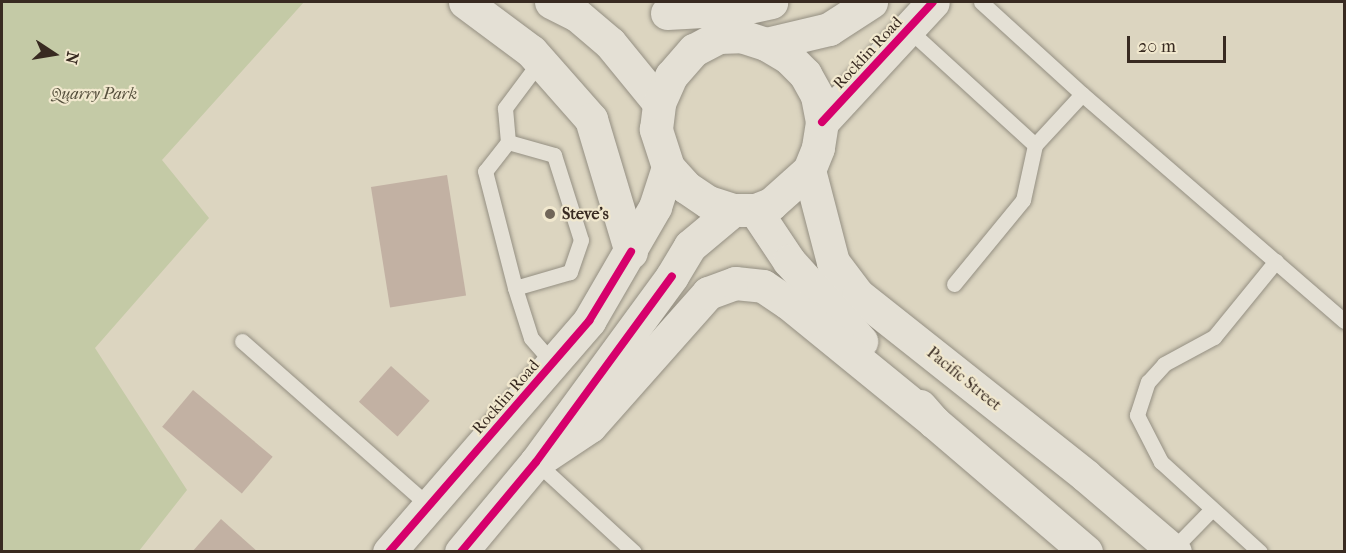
<!DOCTYPE html>
<html>
<head>
<meta charset="utf-8">
<style>
	body { margin:0 }
	#map { position:relative; width:1346px; height:553px; overflow:hidden; background:#dcd5c0; font-family:"IM FELL French Canon",serif }
	div>[style] { position:absolute }
	.green>* { inset:0; background:#c4caa6 }
	.building>* { inset:0; background:#c2b1a3; transform-origin:0 0 }
	.roads { filter:drop-shadow(0 0 2px #948f82) drop-shadow(0 0 2px #948f82) }
	.lane>* { height:15px; margin:-7.5px; padding:0 7.5px; transform-origin:7.5px; border-radius:7.5px; background:#e4e0d5 }
	.secondary>* { height:33px; margin:-16.5px; padding:0 16.5px; transform-origin:16.5px; border-radius:16.5px; background:#e4e0d5 }
	.cycleway>* { height:8px; margin:-4px; padding:0 4px; transform-origin:4px; border-radius:4px; background:#d6006c }
	.dots>* { width:16px; height:16px; translate:-50% -50%; box-sizing:border-box; border:3px solid #f1e8ce; border-radius:50% }
	span { translate:-50% -50%; white-space:nowrap; text-align:center; line-height:1.15; -webkit-text-stroke:4.5px #f1e8ce; paint-order:stroke }
	.street-label { font-size:16px; color:#382a21 }
	.park-label { font-size:16px; color:#56503d; font-style:italic }
	.poi-label { font-size:16px; color:#382a21; font-weight:700 }
	.left { translate:0 -50%; text-align:left }
	.frame { position:absolute; inset:0; border:3px solid #382a21; pointer-events:none }
	.north { position:absolute; left:24px; top:24px; width:60px; height:60px; -webkit-text-stroke:4px #f1e8ce; paint-order:stroke; rotate:102deg; font-size:16px; font-weight:700; line-height:24px; text-align:center; color:#382a21 }
	.north::after { content:''; display:block; margin:auto; width:21px; height:27px; background:#382a21; clip-path:polygon(50% 0,100% 100%,50% 72%,0 100%) }
	.scale { position:absolute; left:1127px; top:36px; width:99px; height:27px; box-sizing:border-box; border:3px solid #382a21; border-top:0; padding-left:8px; font-size:18px; line-height:21px; white-space:nowrap; color:#382a21; -webkit-text-stroke:4px #f1e8ce; paint-order:stroke }
</style>
</head>
<body>
<div id="map">
	<div class="green">
		<div style="clip-path:polygon(2px 2px,304px 2px,162px 160px,209px 218px,95px 348px,187px 490px,139px 551px,2px 551px)"></div>
	</div>
	<div class="building">
		<div style="left:447px;top:175px;width:122px;height:77px;rotate:81deg"></div>
		<div style="left:391px;top:366px;width:52px;height:48px;rotate:42deg"></div>
		<div style="left:193px;top:390px;width:104px;height:48px;rotate:40deg"></div>
		<div style="clip-path:polygon(221px 519px,258px 552px,192px 552px)"></div>
	</div>
	<div class="roads">
		<div class="lane">
			<div style="left:981px;top:2px;width:137px;rotate:42.3deg"></div>
			<div style="left:1082px;top:94px;width:347px;rotate:40.9deg"></div>
			<div style="left:908px;top:29px;width:172px;rotate:42.4deg"></div>
			<div style="left:1035px;top:145px;width:69px;rotate:-47.3deg"></div>
			<div style="left:540px;top:61px;width:59px;rotate:126.7deg"></div>
			<div style="left:505px;top:108px;width:34px;rotate:85deg"></div>
			<div style="left:508px;top:142px;width:37px;rotate:128deg"></div>
			<div style="left:485px;top:171px;width:121px;rotate:75.6deg"></div>
			<div style="left:515px;top:288px;width:52px;rotate:72.3deg"></div>
			<div style="left:531px;top:338px;width:33px;rotate:49deg"></div>
			<div style="left:508px;top:142px;width:48px;rotate:15.8deg"></div>
			<div style="left:554px;top:155px;width:89px;rotate:72.4deg"></div>
			<div style="left:581px;top:240px;width:34px;rotate:109deg"></div>
			<div style="left:570px;top:272px;width:57px;rotate:163.8deg"></div>
			<div style="left:954px;top:284px;width:109px;rotate:-50.6deg"></div>
			<div style="left:1023px;top:200px;width:56px;rotate:-77.7deg"></div>
			<div style="left:242px;top:341px;width:249px;rotate:41.4deg"></div>
			<div style="left:536px;top:462px;width:133px;rotate:42.6deg"></div>
			<div style="left:1172px;top:550px;width:57px;rotate:-45.7deg"></div>
			<div style="left:1260px;top:552px;width:134px;rotate:-137.7deg"></div>
			<div style="left:1161px;top:462px;width:53px;rotate:-117.1deg"></div>
			<div style="left:1137px;top:415px;width:35px;rotate:-72deg"></div>
			<div style="left:1148px;top:382px;width:24px;rotate:-48deg"></div>
			<div style="left:1164px;top:364px;width:57px;rotate:-28.4deg"></div>
			<div style="left:1214px;top:337px;width:98px;rotate:-50.8deg"></div>
		</div>
		<div class="secondary">
			<div style="left:465px;top:2px;width:82px;rotate:36.6deg"></div>
			<div style="left:531px;top:51px;width:91px;rotate:48.6deg"></div>
			<div style="left:591px;top:119px;width:139px;rotate:73.3deg"></div>
			<div style="left:551px;top:2px;width:29px;rotate:27deg"></div>
			<div style="left:577px;top:15px;width:43px;rotate:40.3deg"></div>
			<div style="left:610px;top:43px;width:77px;rotate:50.8deg"></div>
			<div style="left:667px;top:13px;width:72px;rotate:-3.2deg"></div>
			<div style="left:739px;top:9px;width:33px;rotate:-12deg"></div>
			<div style="left:741px;top:36px;width:26px;rotate:18deg"></div>
			<div style="left:766px;top:44px;width:27px;rotate:31deg"></div>
			<div style="left:789px;top:58px;width:23px;rotate:45deg"></div>
			<div style="left:805px;top:74px;width:25px;rotate:61deg"></div>
			<div style="left:817px;top:96px;width:26px;rotate:79deg"></div>
			<div style="left:822px;top:122px;width:26px;rotate:99deg"></div>
			<div style="left:818px;top:148px;width:24px;rotate:112deg"></div>
			<div style="left:809px;top:170px;width:51px;rotate:138.2deg"></div>
			<div style="left:771px;top:204px;width:17px;rotate:159deg"></div>
			<div style="left:755px;top:210px;width:22px;rotate:180deg"></div>
			<div style="left:733px;top:210px;width:26px;rotate:-162deg"></div>
			<div style="left:708px;top:202px;width:27px;rotate:-146deg"></div>
			<div style="left:686px;top:187px;width:27px;rotate:-132deg"></div>
			<div style="left:668px;top:167px;width:40px;rotate:-108deg"></div>
			<div style="left:656px;top:129px;width:26px;rotate:-83deg"></div>
			<div style="left:659px;top:103px;width:30px;rotate:-66deg"></div>
			<div style="left:671px;top:76px;width:35px;rotate:-49deg"></div>
			<div style="left:694px;top:50px;width:27px;rotate:-28deg"></div>
			<div style="left:718px;top:37px;width:23px;rotate:-2deg"></div>
			<div style="left:766px;top:44px;width:65px;rotate:-13.4deg"></div>
			<div style="left:829px;top:29px;width:50px;rotate:-32.7deg"></div>
			<div style="left:822px;top:122px;width:163px;rotate:-47.2deg"></div>
			<div style="left:809px;top:170px;width:95px;rotate:75.4deg"></div>
			<div style="left:833px;top:262px;width:41px;rotate:52.9deg"></div>
			<div style="left:858px;top:295px;width:291px;rotate:38.4deg"></div>
			<div style="left:1086px;top:476px;width:117px;rotate:40.5deg"></div>
			<div style="left:755px;top:210px;width:61px;rotate:56.3deg"></div>
			<div style="left:789px;top:261px;width:108px;rotate:48deg"></div>
			<div style="left:920px;top:406px;width:21px;rotate:49deg"></div>
			<div style="left:934px;top:422px;width:200px;rotate:40.5deg"></div>
			<div style="left:536px;top:462px;width:65px;rotate:-33.7deg"></div>
			<div style="left:590px;top:426px;width:178px;rotate:-48.4deg"></div>
			<div style="left:708px;top:293px;width:29px;rotate:-20deg"></div>
			<div style="left:735px;top:283px;width:28px;rotate:6deg"></div>
			<div style="left:763px;top:286px;width:29px;rotate:34deg"></div>
			<div style="left:787px;top:302px;width:190px;rotate:39.2deg"></div>
			<div style="left:389px;top:552px;width:306px;rotate:-49.1deg"></div>
			<div style="left:589px;top:321px;width:132px;rotate:-59.9deg"></div>
			<div style="left:655px;top:207px;width:42px;rotate:-72deg"></div>
			<div style="left:461px;top:552px;width:117px;rotate:-50.2deg"></div>
			<div style="left:536px;top:462px;width:230px;rotate:-53.8deg"></div>
			<div style="left:672px;top:276px;width:35px;rotate:-59deg"></div>
			<div style="left:690px;top:246px;width:56px;rotate:-39.9deg"></div>
		</div>
	</div>
	<div class="cycleway">
		<div style="left:822px;top:122px;width:163px;rotate:-47.2deg"></div>
		<div style="left:389px;top:552px;width:306px;rotate:-49.1deg"></div>
		<div style="left:589px;top:321px;width:81px;rotate:-58.7deg"></div>
		<div style="left:461px;top:552px;width:117px;rotate:-50.2deg"></div>
		<div style="left:536px;top:462px;width:230px;rotate:-53.8deg"></div>
	</div>
	<div class="dots">
		<div style="left:550px;top:214px;background:#716659"></div>
	</div>
	<div class="street-label">
		<span style="left:868px;top:53px;rotate:-47deg">Rocklin Road</span>
		<span style="left:964px;top:379px;rotate:39deg">Pacific Street</span>
		<span style="left:506px;top:397px;rotate:-49deg">Rocklin Road</span>
	</div>
	<div class="park-label">
		<span style="left:94px;top:94px">Quarry Park</span>
	</div>
	<div class="poi-label">
		<span class="left" style="left:562px;top:214px">Steve's</span>
	</div>
	<div class="frame"></div>
	<div class="north">N</div>
	<div class="scale">20 m</div>
</div>
</body>
</html>
